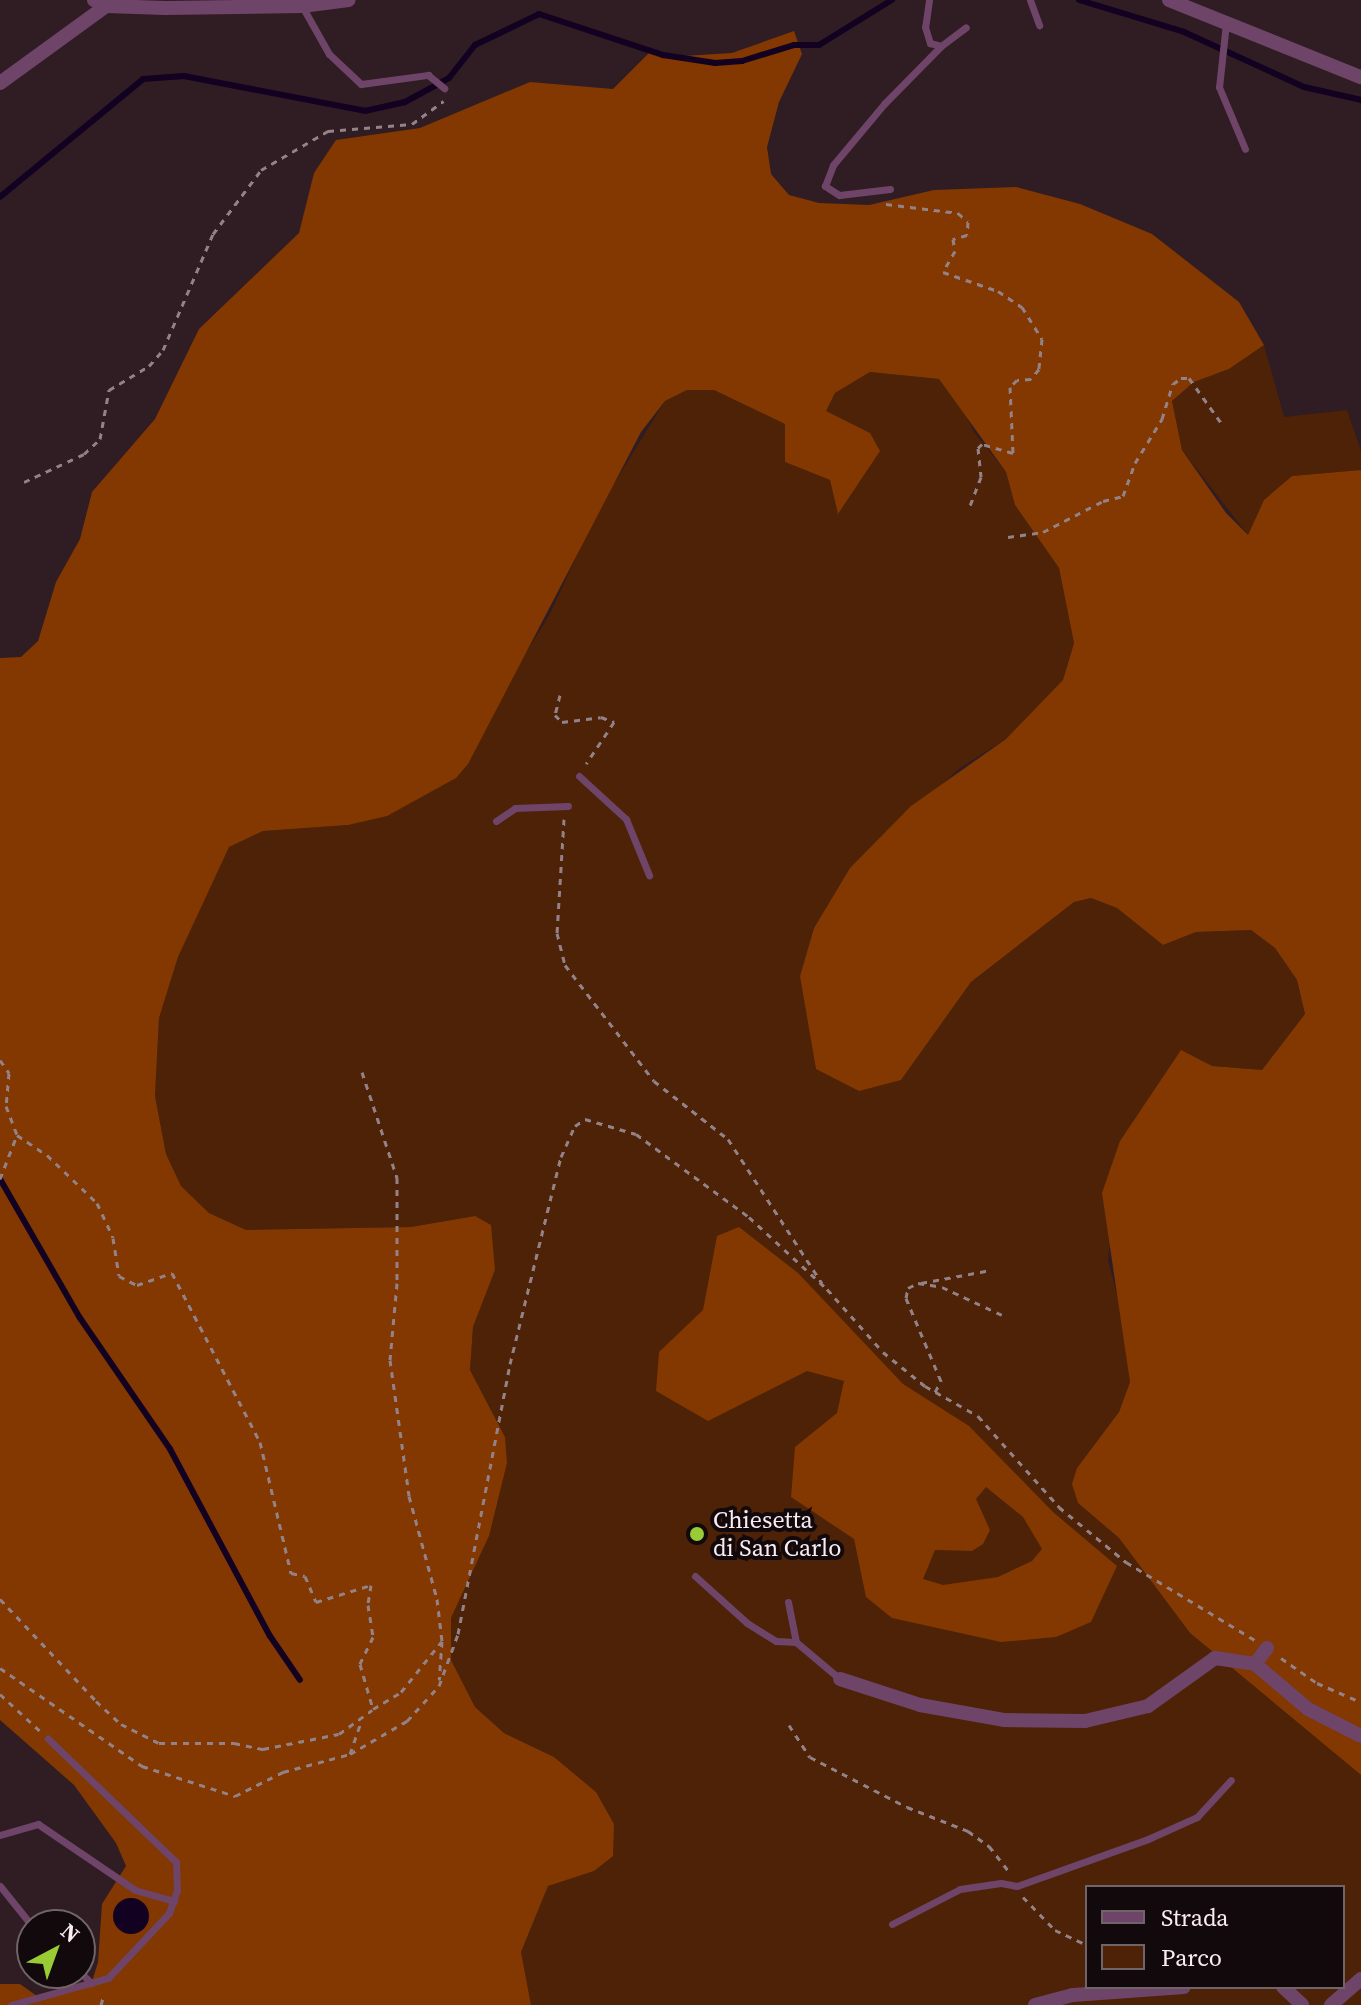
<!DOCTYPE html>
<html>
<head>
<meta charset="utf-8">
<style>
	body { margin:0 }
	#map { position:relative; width:1361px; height:2005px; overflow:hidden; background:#301c23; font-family:"Source Serif 4",serif }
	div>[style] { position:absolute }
	.green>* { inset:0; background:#4d2207 }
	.forest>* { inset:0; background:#823800 }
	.water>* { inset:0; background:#130122 }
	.round { border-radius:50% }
	.stream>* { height:6px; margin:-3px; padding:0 3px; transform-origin:3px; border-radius:3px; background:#130122 }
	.path>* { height:3px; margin-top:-1.5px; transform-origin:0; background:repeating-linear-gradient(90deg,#938288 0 6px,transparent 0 12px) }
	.lane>* { height:7px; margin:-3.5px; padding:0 3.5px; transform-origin:3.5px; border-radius:3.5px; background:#6f4469 }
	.street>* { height:14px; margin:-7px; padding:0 7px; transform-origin:7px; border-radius:7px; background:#6f4469 }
	.dots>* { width:22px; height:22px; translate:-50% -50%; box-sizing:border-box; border:4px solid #12090c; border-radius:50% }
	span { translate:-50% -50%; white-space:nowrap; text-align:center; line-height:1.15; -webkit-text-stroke:8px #12090c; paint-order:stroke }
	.poi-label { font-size:24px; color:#faecf0 }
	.left { translate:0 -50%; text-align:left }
	.legend { position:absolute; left:1085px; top:1885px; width:260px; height:104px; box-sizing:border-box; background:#12090c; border:2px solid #6f6467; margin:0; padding:10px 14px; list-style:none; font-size:24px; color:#faecf0 }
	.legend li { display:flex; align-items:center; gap:16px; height:40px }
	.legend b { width:40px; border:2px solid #6f6467 }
	.north { position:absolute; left:16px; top:1909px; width:80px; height:80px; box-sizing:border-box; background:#12090c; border:2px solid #6f6467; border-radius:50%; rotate:41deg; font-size:22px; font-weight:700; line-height:32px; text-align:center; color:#faecf0 }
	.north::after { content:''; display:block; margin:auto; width:28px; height:36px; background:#99cb35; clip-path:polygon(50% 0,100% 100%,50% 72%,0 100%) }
</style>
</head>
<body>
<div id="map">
	<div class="green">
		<div style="clip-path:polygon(1264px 345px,1284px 417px,1347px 410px,1361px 451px,1361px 470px,1292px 476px,1264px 500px,1248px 535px,1182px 450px,1172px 401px,1194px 382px,1229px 369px)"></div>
		<div style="clip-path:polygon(evenodd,870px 372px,939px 379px,959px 401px,974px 432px,1006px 472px,1015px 505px,1059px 568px,1074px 643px,1063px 680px,1036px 712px,1006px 739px,960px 768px,850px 868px,814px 928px,800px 976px,901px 1080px,971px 982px,1074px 902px,1091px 898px,1117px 908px,1163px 945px,1196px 932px,1251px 930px,1275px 948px,1297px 980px,1305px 1014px,1262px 1070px,1212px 1066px,1146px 1107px,1120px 1141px,1108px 1260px,1121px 1311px,1130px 1382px,1119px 1412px,1077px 1468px,1078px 1503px,1119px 1538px,1190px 1633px,1361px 1775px,1361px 2005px,531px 2005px,521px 1952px,548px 1885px,594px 1871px,614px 1824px,596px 1792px,554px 1757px,504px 1733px,475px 1707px,451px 1660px,451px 1618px,489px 1536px,505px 1437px,470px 1370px,473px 1327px,495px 1270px,475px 1216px,411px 1227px,245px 1230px,209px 1213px,181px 1186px,166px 1154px,155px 1096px,159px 1018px,178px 957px,228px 847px,263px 831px,348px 825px,505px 686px,550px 614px,597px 511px,665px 401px,687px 390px,714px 390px,785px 424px,785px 462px,830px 480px,838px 512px,870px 433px,825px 411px,835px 393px,870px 372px,1087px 1887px,1343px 1887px,1343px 1987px,1087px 1987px,1087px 1887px)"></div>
	</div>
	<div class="forest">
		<div style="clip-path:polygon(794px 31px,802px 54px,779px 102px,767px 147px,771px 174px,789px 195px,819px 203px,869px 205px,934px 190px,1016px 187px,1080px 204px,1152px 234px,1239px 302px,1264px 345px,1229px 369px,1194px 382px,1172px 401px,1182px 450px,1226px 513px,1248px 535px,1264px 500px,1292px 476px,1361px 470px,1361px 1775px,1190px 1633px,1119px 1538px,1078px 1503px,1072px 1484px,1077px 1468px,1119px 1412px,1130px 1382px,1102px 1193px,1120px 1141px,1181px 1050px,1212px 1066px,1262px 1070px,1305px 1014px,1297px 980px,1275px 948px,1251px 930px,1196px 932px,1163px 945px,1117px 908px,1091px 898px,1074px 902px,971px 982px,901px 1080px,859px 1091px,816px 1069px,800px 976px,814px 928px,850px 868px,911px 806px,1006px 739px,1063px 680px,1074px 643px,1059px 568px,1015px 505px,1006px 472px,939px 379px,870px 372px,835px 393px,826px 411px,870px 433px,880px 451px,838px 514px,830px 480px,785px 462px,785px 424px,714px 390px,687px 390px,665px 401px,641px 432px,468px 764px,456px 778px,387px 816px,348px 825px,263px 831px,229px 847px,178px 957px,159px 1018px,155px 1096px,166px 1154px,181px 1186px,209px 1213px,246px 1230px,411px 1227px,475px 1216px,491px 1225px,495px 1270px,473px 1327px,470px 1370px,505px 1437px,507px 1463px,489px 1536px,451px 1618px,451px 1660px,475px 1707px,504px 1733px,554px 1757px,596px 1792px,614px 1824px,613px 1856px,594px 1871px,548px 1886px,521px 1952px,531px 2005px,0 2005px,0 1984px,20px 1984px,37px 1996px,91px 1985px,98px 1962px,102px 1904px,126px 1866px,116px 1843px,74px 1785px,0 1720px,0 658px,21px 657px,38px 641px,56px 582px,80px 539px,92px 492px,155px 419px,199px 329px,299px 233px,314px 173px,336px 140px,420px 128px,530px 82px,613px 89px,652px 50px,683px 56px,732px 53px)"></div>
		<div style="clip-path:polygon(evenodd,739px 1227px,798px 1273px,903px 1384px,969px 1426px,1053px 1512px,1117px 1566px,1091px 1622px,1056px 1637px,1001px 1642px,892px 1618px,866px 1597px,854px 1539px,791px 1497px,795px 1447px,837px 1413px,844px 1381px,807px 1371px,708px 1421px,656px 1391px,659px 1352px,703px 1310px,717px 1236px,739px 1227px,986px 1487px,1023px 1517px,1042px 1549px,1032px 1561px,998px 1577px,943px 1585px,923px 1579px,935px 1550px,972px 1551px,983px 1544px,990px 1530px,976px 1499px,986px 1487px)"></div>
	</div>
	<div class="water">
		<div class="round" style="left:113px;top:1898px;width:36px;height:36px"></div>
	</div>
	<div class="stream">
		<div style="left:1079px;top:0;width:110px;rotate:16.9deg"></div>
		<div style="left:1184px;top:32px;width:132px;rotate:24.6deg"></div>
		<div style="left:1304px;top:87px;width:58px;rotate:12.8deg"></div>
		<div style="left:0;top:197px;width:185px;rotate:-39.5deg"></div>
		<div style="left:143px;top:79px;width:41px;rotate:-4.2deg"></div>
		<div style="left:184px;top:76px;width:184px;rotate:10.9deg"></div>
		<div style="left:365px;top:111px;width:41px;rotate:-12.7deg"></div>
		<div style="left:405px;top:102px;width:50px;rotate:-28.6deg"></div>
		<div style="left:449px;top:78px;width:42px;rotate:-51.8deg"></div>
		<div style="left:475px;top:45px;width:71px;rotate:-25.8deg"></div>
		<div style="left:539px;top:14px;width:131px;rotate:18.3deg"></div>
		<div style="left:663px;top:55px;width:53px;rotate:8.7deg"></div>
		<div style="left:715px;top:63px;width:27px;rotate:-4deg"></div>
		<div style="left:742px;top:61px;width:54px;rotate:-17.1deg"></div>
		<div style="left:794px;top:45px;width:25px"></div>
		<div style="left:819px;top:45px;width:86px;rotate:-31.7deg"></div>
		<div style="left:0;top:1179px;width:160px;rotate:60.1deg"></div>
		<div style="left:80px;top:1318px;width:159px;rotate:55.5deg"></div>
		<div style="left:170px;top:1449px;width:212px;rotate:61.9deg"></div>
		<div style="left:270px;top:1636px;width:53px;rotate:55.7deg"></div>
	</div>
	<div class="path">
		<div style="left:886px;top:204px;width:73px;rotate:7.1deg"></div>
		<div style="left:958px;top:213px;width:13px;rotate:42deg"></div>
		<div style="left:968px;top:222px;width:13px;rotate:94deg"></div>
		<div style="left:967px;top:235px;width:15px;rotate:164deg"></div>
		<div style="left:953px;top:239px;width:12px;rotate:81deg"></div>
		<div style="left:955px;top:251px;width:24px;rotate:120deg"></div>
		<div style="left:943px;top:272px;width:58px;rotate:19.1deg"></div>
		<div style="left:998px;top:291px;width:29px;rotate:34deg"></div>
		<div style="left:1022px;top:307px;width:38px;rotate:58deg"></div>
		<div style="left:1042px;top:339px;width:30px;rotate:96deg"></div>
		<div style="left:1039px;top:369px;width:13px;rotate:129deg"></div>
		<div style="left:1031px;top:379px;width:14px;rotate:176deg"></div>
		<div style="left:1017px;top:380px;width:10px;rotate:135deg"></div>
		<div style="left:1010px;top:387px;width:66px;rotate:87.4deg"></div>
		<div style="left:1013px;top:453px;width:32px;rotate:-164deg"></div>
		<div style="left:982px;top:444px;width:6px;rotate:135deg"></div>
		<div style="left:978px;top:448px;width:29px;rotate:84deg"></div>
		<div style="left:981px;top:477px;width:34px;rotate:111deg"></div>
		<div style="left:24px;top:482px;width:66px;rotate:-25deg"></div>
		<div style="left:84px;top:454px;width:22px;rotate:-43deg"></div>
		<div style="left:100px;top:439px;width:50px;rotate:-79.6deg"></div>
		<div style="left:109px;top:390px;width:47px;rotate:-31deg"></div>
		<div style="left:149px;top:366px;width:21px;rotate:-49deg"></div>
		<div style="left:163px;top:350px;width:126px;rotate:-66.7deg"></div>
		<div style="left:213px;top:234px;width:80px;rotate:-53.1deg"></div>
		<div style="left:261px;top:170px;width:78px;rotate:-30.2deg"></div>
		<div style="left:328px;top:131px;width:84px;rotate:-4.8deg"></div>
		<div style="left:412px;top:124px;width:39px;rotate:-36deg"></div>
		<div style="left:1008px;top:537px;width:35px;rotate:-8deg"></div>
		<div style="left:1043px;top:532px;width:68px;rotate:-27.3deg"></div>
		<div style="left:1103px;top:501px;width:21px;rotate:-14deg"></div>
		<div style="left:1123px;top:496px;width:35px;rotate:-70deg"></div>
		<div style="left:1135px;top:463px;width:52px;rotate:-58.5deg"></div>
		<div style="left:1162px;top:419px;width:37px;rotate:-73deg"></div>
		<div style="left:1173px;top:384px;width:10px;rotate:-37deg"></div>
		<div style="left:1181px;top:378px;width:8px"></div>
		<div style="left:1189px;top:378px;width:57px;rotate:54.3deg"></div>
		<div style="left:560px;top:695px;width:21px;rotate:104deg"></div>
		<div style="left:555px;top:715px;width:10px;rotate:45deg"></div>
		<div style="left:562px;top:722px;width:39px;rotate:-7deg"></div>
		<div style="left:601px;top:717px;width:14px;rotate:21deg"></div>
		<div style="left:614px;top:722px;width:50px;rotate:123.7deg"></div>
		<div style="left:564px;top:819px;width:114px;rotate:93.5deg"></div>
		<div style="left:557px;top:933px;width:33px;rotate:76deg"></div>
		<div style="left:565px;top:965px;width:146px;rotate:52.5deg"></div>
		<div style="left:654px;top:1081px;width:94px;rotate:38.1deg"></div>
		<div style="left:728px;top:1139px;width:172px;rotate:56.9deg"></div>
		<div style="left:0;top:1060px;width:16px;rotate:55deg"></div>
		<div style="left:9px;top:1073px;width:33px;rotate:95deg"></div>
		<div style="left:6px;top:1106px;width:31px;rotate:69deg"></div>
		<div style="left:17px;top:1135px;width:36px;rotate:34deg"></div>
		<div style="left:47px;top:1155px;width:69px;rotate:43.8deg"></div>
		<div style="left:97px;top:1203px;width:38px;rotate:65deg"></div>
		<div style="left:113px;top:1238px;width:38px;rotate:81deg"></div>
		<div style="left:119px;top:1276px;width:20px;rotate:27deg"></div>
		<div style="left:137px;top:1285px;width:37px;rotate:-19deg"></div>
		<div style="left:172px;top:1273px;width:191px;rotate:62.5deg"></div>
		<div style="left:260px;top:1442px;width:135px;rotate:76.7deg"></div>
		<div style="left:291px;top:1573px;width:14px;rotate:12deg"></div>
		<div style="left:305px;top:1576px;width:28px;rotate:67deg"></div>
		<div style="left:316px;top:1602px;width:58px;rotate:-17.2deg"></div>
		<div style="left:371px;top:1585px;width:20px;rotate:99deg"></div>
		<div style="left:368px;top:1605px;width:32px;rotate:81deg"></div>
		<div style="left:373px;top:1637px;width:30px;rotate:116deg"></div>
		<div style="left:360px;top:1664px;width:47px;rotate:73.9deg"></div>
		<div style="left:373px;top:1709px;width:33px;rotate:-31deg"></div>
		<div style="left:401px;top:1692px;width:65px;rotate:-51.2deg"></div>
		<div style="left:362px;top:1072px;width:112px;rotate:71.7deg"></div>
		<div style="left:397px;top:1178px;width:105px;rotate:90deg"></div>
		<div style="left:397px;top:1283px;width:77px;rotate:95.2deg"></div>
		<div style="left:390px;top:1360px;width:137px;rotate:82deg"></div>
		<div style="left:409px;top:1496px;width:107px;rotate:74.8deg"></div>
		<div style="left:437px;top:1599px;width:42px;rotate:83.2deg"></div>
		<div style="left:442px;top:1641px;width:39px;rotate:94deg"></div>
		<div style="left:0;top:1179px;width:47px;rotate:-68.9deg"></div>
		<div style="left:921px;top:1283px;width:71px;rotate:-10.5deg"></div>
		<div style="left:935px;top:1392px;width:13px;rotate:-61deg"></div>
		<div style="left:941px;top:1381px;width:90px;rotate:-112.9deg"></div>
		<div style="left:906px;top:1298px;width:10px;rotate:-79deg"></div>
		<div style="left:908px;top:1288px;width:11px;rotate:-27deg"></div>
		<div style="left:918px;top:1283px;width:24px;rotate:9deg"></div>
		<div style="left:942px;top:1287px;width:66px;rotate:25deg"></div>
		<div style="left:0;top:1599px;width:140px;rotate:46.7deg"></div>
		<div style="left:96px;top:1701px;width:34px;rotate:43deg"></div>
		<div style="left:121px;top:1724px;width:42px;rotate:26.6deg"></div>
		<div style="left:159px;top:1743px;width:75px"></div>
		<div style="left:234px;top:1743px;width:30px;rotate:12deg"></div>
		<div style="left:263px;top:1749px;width:77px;rotate:-11.2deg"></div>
		<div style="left:339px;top:1734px;width:41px;rotate:-36deg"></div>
		<div style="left:1281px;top:1658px;width:44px;rotate:34.8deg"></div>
		<div style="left:1317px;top:1683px;width:48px;rotate:23.4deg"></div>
		<div style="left:0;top:1668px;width:173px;rotate:34.6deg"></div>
		<div style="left:142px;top:1766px;width:98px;rotate:17.9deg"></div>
		<div style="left:235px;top:1796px;width:54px;rotate:-26.6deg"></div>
		<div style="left:283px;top:1772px;width:69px;rotate:-15deg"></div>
		<div style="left:350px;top:1754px;width:66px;rotate:-30.1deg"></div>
		<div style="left:407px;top:1721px;width:47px;rotate:-47.6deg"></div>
		<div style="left:439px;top:1686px;width:55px;rotate:-69.9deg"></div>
		<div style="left:458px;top:1634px;width:275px;rotate:-79.1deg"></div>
		<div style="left:510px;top:1364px;width:213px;rotate:-76.2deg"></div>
		<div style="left:561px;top:1157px;width:34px;rotate:-66deg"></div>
		<div style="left:575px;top:1126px;width:12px;rotate:-35deg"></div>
		<div style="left:585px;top:1119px;width:53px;rotate:16.4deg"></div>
		<div style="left:636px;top:1134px;width:140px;rotate:36.3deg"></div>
		<div style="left:749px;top:1217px;width:106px;rotate:42.7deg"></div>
		<div style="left:827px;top:1289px;width:84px;rotate:48.4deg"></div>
		<div style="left:883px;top:1352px;width:54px;rotate:39deg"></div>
		<div style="left:925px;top:1386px;width:61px;rotate:29.5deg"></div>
		<div style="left:978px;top:1416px;width:122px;rotate:48.3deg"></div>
		<div style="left:1059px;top:1507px;width:87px;rotate:39.4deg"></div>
		<div style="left:1126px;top:1562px;width:151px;rotate:31.2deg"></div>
		<div style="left:0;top:1694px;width:54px;rotate:42.8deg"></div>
		<div style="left:789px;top:1725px;width:38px;rotate:57deg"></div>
		<div style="left:810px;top:1757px;width:109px;rotate:27.3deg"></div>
		<div style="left:907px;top:1807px;width:66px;rotate:21.5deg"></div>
		<div style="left:968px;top:1831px;width:26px;rotate:36deg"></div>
		<div style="left:989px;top:1846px;width:34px;rotate:52deg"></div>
		<div style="left:350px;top:1754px;width:34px;rotate:-71deg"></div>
		<div style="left:1023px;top:1897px;width:46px;rotate:45.9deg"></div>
		<div style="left:1055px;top:1930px;width:35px;rotate:25deg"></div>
		<div style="left:101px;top:2005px;width:11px;rotate:-75deg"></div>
	</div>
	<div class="lane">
		<div style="left:929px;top:0;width:27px;rotate:98deg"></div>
		<div style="left:925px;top:27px;width:17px;rotate:73deg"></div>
		<div style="left:930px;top:43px;width:11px;rotate:15deg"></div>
		<div style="left:941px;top:46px;width:31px;rotate:-37deg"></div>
		<div style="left:1030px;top:0;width:27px;rotate:70deg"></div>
		<div style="left:302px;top:6px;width:55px;rotate:60.6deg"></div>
		<div style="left:329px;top:54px;width:44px;rotate:43.2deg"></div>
		<div style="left:361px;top:84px;width:68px;rotate:-7.7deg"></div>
		<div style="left:428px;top:75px;width:21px;rotate:39deg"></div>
		<div style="left:1226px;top:23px;width:64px;rotate:96.2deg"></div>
		<div style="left:1219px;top:87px;width:67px;rotate:67.2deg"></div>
		<div style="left:890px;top:189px;width:51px;rotate:173.3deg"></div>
		<div style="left:839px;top:195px;width:17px;rotate:-147deg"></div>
		<div style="left:825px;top:186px;width:22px;rotate:-69deg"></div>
		<div style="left:833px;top:165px;width:80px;rotate:-50.1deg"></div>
		<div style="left:884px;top:104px;width:81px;rotate:-45.5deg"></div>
		<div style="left:579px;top:776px;width:64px;rotate:42.5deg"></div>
		<div style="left:626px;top:819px;width:61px;rotate:67.7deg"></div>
		<div style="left:496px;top:821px;width:23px;rotate:-34deg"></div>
		<div style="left:515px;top:808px;width:53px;rotate:-2.2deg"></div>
		<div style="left:695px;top:1576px;width:70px;rotate:42.1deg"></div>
		<div style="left:747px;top:1623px;width:34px;rotate:32deg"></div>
		<div style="left:776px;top:1641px;width:20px;rotate:3deg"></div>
		<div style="left:788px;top:1602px;width:41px;rotate:78.7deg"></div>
		<div style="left:796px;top:1642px;width:57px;rotate:40.1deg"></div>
		<div style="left:0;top:1835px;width:40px;rotate:-16deg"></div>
		<div style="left:38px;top:1824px;width:117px;rotate:34.2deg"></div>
		<div style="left:135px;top:1890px;width:41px;rotate:15.8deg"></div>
		<div style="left:0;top:1886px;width:51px;rotate:51.3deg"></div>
		<div style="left:892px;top:1924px;width:76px;rotate:-27.2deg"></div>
		<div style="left:960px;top:1889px;width:41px;rotate:-8.3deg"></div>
		<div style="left:1001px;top:1883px;width:16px;rotate:11deg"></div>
		<div style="left:1017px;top:1886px;width:139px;rotate:-19.7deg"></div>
		<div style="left:1148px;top:1839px;width:54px;rotate:-24.2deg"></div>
		<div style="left:1197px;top:1817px;width:50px;rotate:-47.4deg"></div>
		<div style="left:80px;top:1972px;width:16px;rotate:45deg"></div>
		<div style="left:11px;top:2005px;width:101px;rotate:-15.6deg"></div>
		<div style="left:108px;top:1978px;width:89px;rotate:-46.8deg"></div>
		<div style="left:169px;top:1913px;width:24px;rotate:-71deg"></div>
		<div style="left:177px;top:1890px;width:28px;rotate:-92deg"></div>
		<div style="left:176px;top:1862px;width:178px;rotate:-136.1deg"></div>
	</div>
	<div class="street">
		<div style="left:94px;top:0;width:13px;rotate:27deg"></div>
		<div style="left:106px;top:6px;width:59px;rotate:1.9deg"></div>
		<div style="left:165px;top:8px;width:137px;rotate:-0.8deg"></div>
		<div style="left:302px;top:6px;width:47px;rotate:-7.3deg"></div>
		<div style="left:1169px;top:0;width:207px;rotate:21.9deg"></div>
		<div style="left:0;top:83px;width:131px;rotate:-36deg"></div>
		<div style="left:1255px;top:1664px;width:20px;rotate:-53deg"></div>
		<div style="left:840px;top:1679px;width:84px;rotate:18deg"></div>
		<div style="left:920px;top:1705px;width:85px;rotate:10.1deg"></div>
		<div style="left:1004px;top:1720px;width:81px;rotate:0.7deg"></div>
		<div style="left:1085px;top:1721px;width:65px;rotate:-13.4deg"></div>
		<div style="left:1148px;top:1706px;width:82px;rotate:-35.6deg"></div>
		<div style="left:1215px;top:1658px;width:40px;rotate:8.5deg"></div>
		<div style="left:1255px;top:1664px;width:70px;rotate:40.3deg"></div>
		<div style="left:1308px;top:1709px;width:59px;rotate:27deg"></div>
		<div style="left:1283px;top:1987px;width:26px;rotate:43deg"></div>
		<div style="left:1035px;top:2005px;width:39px;rotate:-15deg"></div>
		<div style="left:1073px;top:1995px;width:111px;rotate:-4.1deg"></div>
		<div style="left:1331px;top:2005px;width:40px;rotate:-41deg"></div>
	</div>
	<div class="dots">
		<div style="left:697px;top:1534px;background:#99cb35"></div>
	</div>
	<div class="poi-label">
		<span class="left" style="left:713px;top:1534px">Chiesetta<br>di San Carlo</span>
	</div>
	<ul class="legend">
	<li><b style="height:10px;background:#6f4469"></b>Strada</li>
	<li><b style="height:22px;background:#4d2207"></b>Parco</li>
	</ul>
	<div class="north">N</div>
</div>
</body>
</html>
